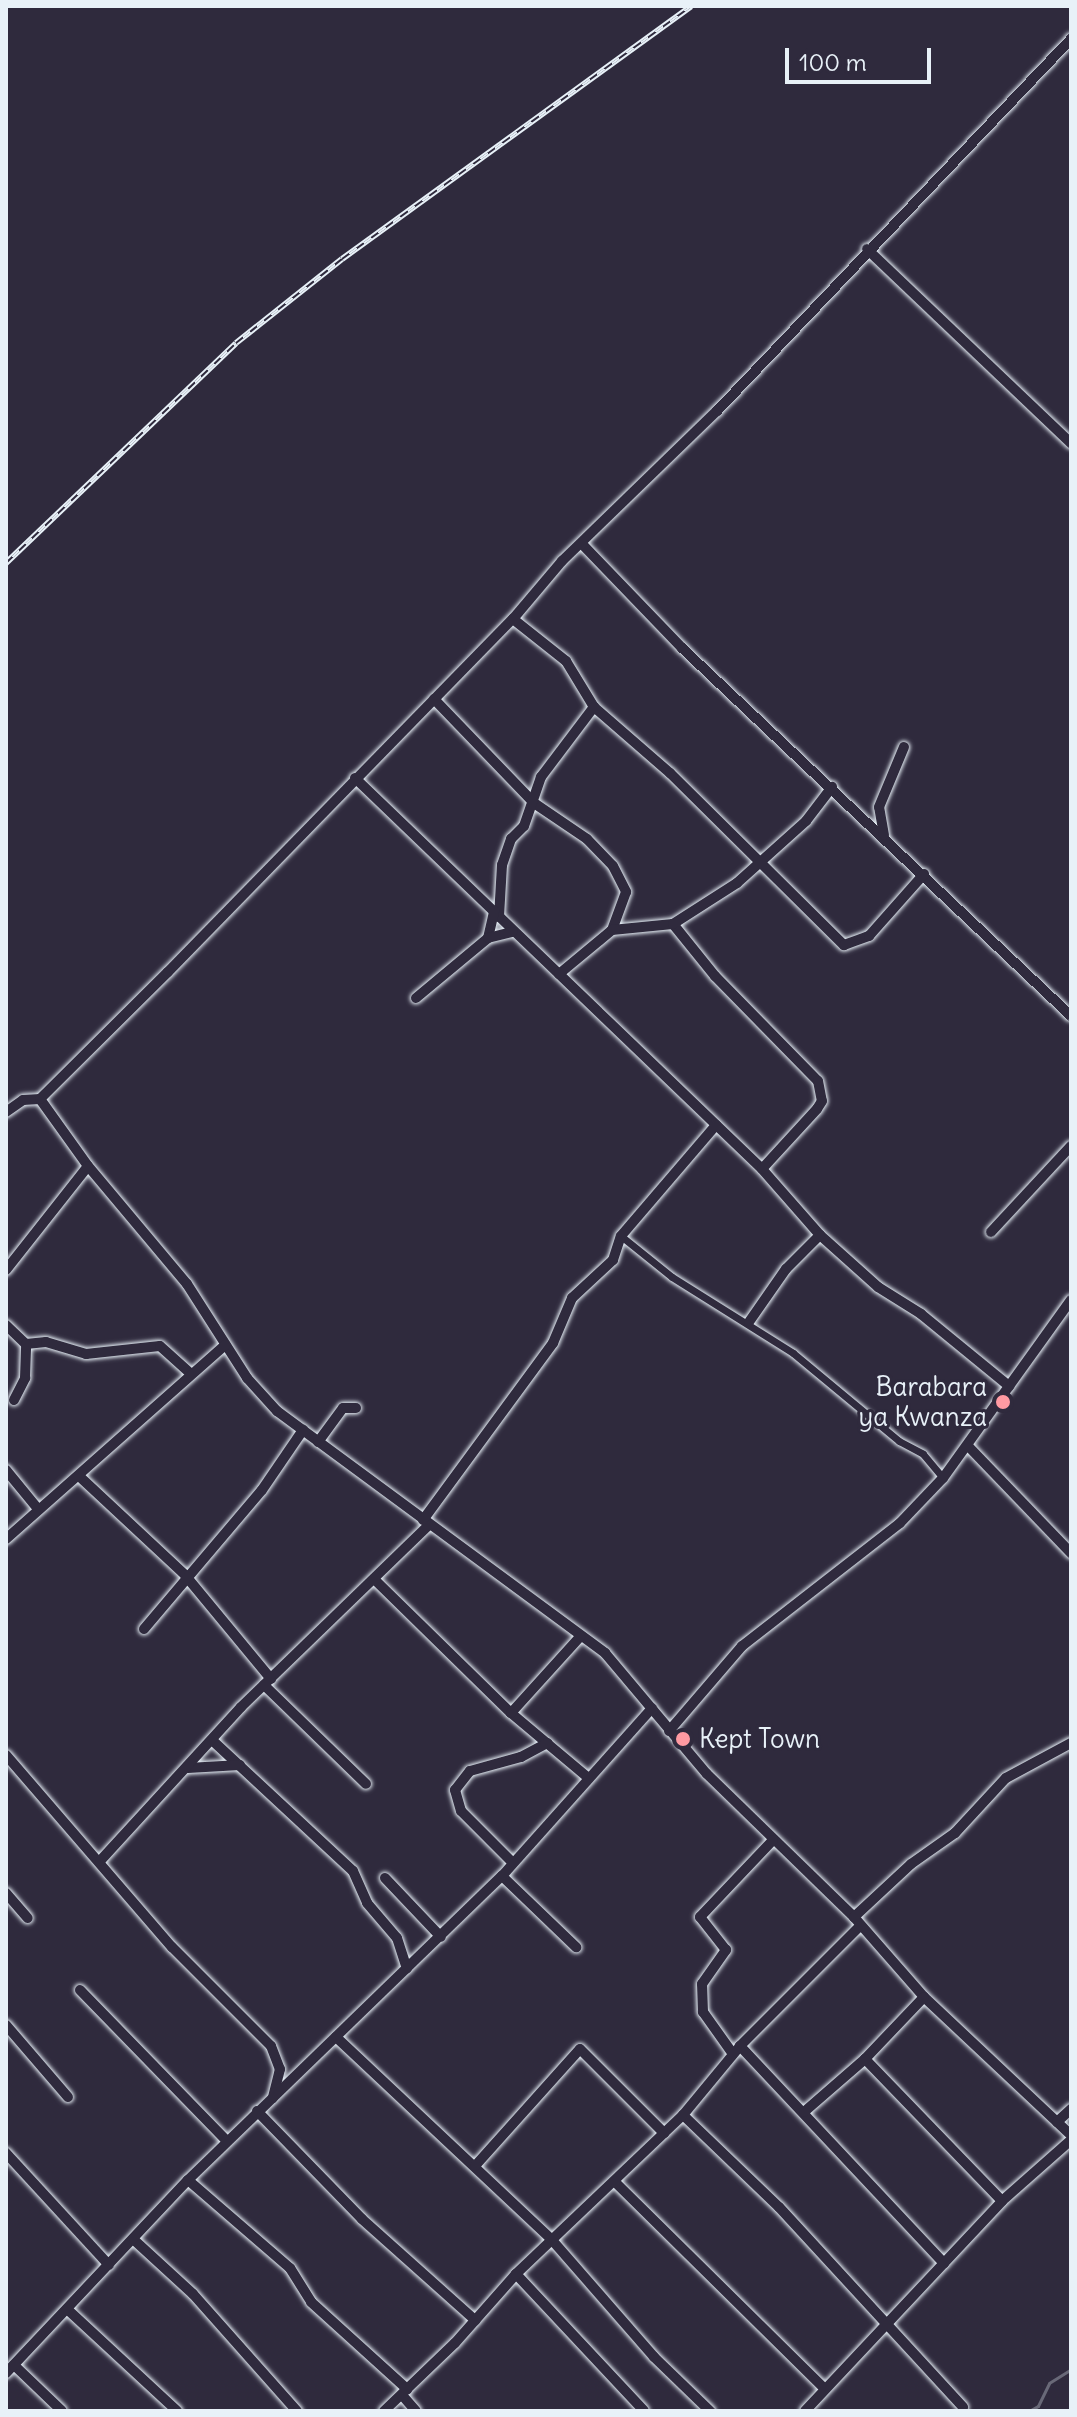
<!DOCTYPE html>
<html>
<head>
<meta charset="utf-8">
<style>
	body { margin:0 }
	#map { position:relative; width:1077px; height:2417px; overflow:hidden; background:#2f2a3d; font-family:Delius,sans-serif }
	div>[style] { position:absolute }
	.stream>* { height:3px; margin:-1.5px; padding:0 1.5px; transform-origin:1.5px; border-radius:1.5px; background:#696978 }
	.roads { filter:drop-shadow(0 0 2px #e8f1f8) drop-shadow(0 0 2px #e8f1f8) }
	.pedestrian>* { height:7px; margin:-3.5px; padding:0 3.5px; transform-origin:3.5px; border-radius:3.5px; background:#2f2a3d }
	.minor>* { height:10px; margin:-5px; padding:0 5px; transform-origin:5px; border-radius:5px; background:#2f2a3d }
	.rail>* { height:6px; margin-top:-3px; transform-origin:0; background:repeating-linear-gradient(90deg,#2f2a3d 0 9px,#e8f1f8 0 18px); box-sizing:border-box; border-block:2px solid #e8f1f8 }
	.dots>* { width:22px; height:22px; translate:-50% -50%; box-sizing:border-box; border:4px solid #2f2a3d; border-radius:50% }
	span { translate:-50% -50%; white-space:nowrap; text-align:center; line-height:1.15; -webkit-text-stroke:6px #2f2a3d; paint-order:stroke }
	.poi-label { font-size:26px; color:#e8f1f8 }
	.right { translate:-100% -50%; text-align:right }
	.left { translate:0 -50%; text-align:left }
	.frame { position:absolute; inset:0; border:8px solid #e8f1f8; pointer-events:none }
	.scale { position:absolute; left:785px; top:48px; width:146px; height:36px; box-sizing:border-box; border:4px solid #e8f1f8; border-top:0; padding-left:10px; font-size:24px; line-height:28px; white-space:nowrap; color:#e8f1f8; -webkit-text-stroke:6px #2f2a3d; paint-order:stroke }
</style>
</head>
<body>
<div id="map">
	<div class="stream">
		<div style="left:1029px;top:2411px;width:10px;rotate:-29deg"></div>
		<div style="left:1038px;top:2406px;width:25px;rotate:-64deg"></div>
		<div style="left:1049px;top:2383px;width:26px;rotate:-32deg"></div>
	</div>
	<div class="roads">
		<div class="pedestrian">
			<div style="left:621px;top:1236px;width:65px;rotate:38.8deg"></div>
			<div style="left:672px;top:1277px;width:143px;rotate:32.1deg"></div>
			<div style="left:793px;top:1353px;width:138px;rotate:39.7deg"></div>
			<div style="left:899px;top:1441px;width:27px;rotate:28deg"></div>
			<div style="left:923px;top:1454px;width:31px;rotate:50deg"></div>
		</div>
		<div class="minor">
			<div style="left:867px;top:249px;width:282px;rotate:43.6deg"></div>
			<div style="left:582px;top:544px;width:144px;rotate:46.1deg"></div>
			<div style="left:682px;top:648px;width:535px;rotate:43.41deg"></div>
			<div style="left:513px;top:619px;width:68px;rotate:38.4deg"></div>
			<div style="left:566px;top:661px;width:54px;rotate:58.7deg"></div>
			<div style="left:594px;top:707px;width:101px;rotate:41deg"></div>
			<div style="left:670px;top:773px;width:245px;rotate:44.7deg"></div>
			<div style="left:844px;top:945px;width:27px;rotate:-20deg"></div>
			<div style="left:869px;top:936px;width:83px;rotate:-48.4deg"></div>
			<div style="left:434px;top:699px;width:144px;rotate:46.1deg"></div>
			<div style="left:534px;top:803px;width:64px;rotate:34.2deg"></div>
			<div style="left:587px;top:839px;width:37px;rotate:46deg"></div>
			<div style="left:613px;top:866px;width:29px;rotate:63deg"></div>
			<div style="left:626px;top:892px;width:40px;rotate:110.2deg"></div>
			<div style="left:355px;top:778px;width:564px;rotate:43.85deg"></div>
			<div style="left:762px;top:1169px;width:88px;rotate:48.7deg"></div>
			<div style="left:820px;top:1235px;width:78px;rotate:41.9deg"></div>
			<div style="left:878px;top:1287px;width:51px;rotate:32.1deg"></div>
			<div style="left:921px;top:1314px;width:114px;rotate:39.3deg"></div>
			<div style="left:884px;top:835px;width:28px;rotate:-100deg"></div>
			<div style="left:879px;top:807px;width:65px;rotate:-67.4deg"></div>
			<div style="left:499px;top:917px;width:52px;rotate:-86.7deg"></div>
			<div style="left:502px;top:865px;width:28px;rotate:-71deg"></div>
			<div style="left:511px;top:839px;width:18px;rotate:-45deg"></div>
			<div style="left:524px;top:826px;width:52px;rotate:-70.9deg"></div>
			<div style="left:541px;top:777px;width:88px;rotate:-52.9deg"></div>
			<div style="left:673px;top:924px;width:67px;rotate:51.1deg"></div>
			<div style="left:715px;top:976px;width:147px;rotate:45.6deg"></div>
			<div style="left:818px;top:1081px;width:20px;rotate:79deg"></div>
			<div style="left:822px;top:1101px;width:9px;rotate:122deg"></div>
			<div style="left:817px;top:1109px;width:81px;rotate:132.5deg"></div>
			<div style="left:488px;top:938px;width:28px;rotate:-77deg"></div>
			<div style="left:559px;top:974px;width:69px;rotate:-39.7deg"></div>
			<div style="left:612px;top:930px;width:61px;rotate:-5.6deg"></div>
			<div style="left:673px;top:924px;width:76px;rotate:-32.6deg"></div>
			<div style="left:737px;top:883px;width:93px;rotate:-41.9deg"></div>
			<div style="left:806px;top:821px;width:43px;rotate:-52.6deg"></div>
			<div style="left:416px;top:998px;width:94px;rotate:-39.8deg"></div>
			<div style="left:488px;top:938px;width:25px;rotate:-14deg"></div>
			<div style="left:40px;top:1099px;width:82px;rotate:54.4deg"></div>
			<div style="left:88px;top:1166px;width:154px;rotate:50deg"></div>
			<div style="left:187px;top:1284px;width:112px;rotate:57.4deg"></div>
			<div style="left:247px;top:1378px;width:45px;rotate:47.7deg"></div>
			<div style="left:277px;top:1411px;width:408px;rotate:36.4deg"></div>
			<div style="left:605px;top:1653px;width:158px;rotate:49.9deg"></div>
			<div style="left:707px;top:1774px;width:205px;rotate:44.2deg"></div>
			<div style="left:854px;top:1917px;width:106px;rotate:48.8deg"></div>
			<div style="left:924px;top:1997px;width:202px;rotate:43.2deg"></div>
			<div style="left:6px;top:1112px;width:21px;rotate:-35deg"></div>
			<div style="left:23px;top:1100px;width:17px;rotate:-3deg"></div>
			<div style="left:40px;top:1099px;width:180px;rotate:-44.8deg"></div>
			<div style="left:168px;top:972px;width:494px;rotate:-45.7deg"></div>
			<div style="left:513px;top:619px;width:76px;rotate:-49.8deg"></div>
			<div style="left:562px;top:561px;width:216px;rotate:-44.1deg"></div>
			<div style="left:717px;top:411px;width:514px;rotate:-46.42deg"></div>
			<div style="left:991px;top:1232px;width:117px;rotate:-47.1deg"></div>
			<div style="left:6px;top:1270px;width:132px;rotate:-51.7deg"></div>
			<div style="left:749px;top:1322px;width:65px;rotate:-55.1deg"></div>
			<div style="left:786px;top:1269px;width:48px;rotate:-45deg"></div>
			<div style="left:6px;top:1325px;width:28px;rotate:44deg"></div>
			<div style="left:26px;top:1344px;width:20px;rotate:-6deg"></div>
			<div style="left:46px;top:1342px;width:42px;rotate:16.7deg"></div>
			<div style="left:86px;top:1354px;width:74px;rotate:-6.2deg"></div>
			<div style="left:160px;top:1346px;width:40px;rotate:42deg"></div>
			<div style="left:14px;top:1400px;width:25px;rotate:-63deg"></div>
			<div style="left:25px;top:1378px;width:34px;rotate:-88deg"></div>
			<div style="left:318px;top:1442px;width:42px;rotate:-53.7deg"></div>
			<div style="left:343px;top:1408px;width:13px"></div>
			<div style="left:968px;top:1446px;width:149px;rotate:46.1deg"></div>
			<div style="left:6px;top:1470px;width:50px;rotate:50.6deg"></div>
			<div style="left:79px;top:1476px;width:145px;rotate:43deg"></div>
			<div style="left:185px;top:1575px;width:135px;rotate:50.4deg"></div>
			<div style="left:423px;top:1520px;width:220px;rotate:-53.7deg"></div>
			<div style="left:553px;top:1343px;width:49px;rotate:-67.1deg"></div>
			<div style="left:572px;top:1298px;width:56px;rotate:-42.8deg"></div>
			<div style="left:613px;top:1260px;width:25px;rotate:-72deg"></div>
			<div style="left:621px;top:1236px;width:146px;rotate:-49.4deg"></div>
			<div style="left:6px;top:1539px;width:293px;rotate:-41.5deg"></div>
			<div style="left:375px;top:1580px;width:190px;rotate:44.4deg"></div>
			<div style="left:511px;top:1713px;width:98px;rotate:40deg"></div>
			<div style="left:144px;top:1629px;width:182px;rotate:-49.7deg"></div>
			<div style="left:262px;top:1490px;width:73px;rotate:-55.7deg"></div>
			<div style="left:264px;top:1685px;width:142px;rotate:44.1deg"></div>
			<div style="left:511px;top:1713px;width:103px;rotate:-47.8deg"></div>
			<div style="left:669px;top:1731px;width:112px;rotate:-49.3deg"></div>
			<div style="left:742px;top:1646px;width:200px;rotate:-37.9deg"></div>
			<div style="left:900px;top:1523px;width:62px;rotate:-46.3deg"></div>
			<div style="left:943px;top:1478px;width:219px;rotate:-54.3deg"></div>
			<div style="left:213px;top:1741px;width:191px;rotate:42.9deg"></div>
			<div style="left:353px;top:1871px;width:35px;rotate:66deg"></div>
			<div style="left:367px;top:1903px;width:46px;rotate:49.4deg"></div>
			<div style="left:397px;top:1938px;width:32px;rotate:72deg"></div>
			<div style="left:6px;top:1755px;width:254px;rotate:49.2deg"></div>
			<div style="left:172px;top:1947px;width:140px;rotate:45deg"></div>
			<div style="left:271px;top:2046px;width:25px;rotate:69deg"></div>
			<div style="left:280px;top:2069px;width:30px;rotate:104deg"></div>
			<div style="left:188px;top:1768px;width:52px;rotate:-3.3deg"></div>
			<div style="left:100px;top:1861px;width:209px;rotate:-47.5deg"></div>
			<div style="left:241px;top:1707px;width:260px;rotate:-44.1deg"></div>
			<div style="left:512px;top:1862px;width:72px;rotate:-135deg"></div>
			<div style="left:461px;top:1811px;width:22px;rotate:-106deg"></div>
			<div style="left:455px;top:1790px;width:24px;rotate:-52deg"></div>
			<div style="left:470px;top:1771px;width:53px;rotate:-15.4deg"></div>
			<div style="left:521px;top:1757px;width:30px;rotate:-28deg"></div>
			<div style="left:502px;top:1876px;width:103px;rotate:43.8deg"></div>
			<div style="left:385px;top:1878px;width:81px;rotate:46.5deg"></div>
			<div style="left:6px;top:1893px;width:33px;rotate:49deg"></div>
			<div style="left:854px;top:1917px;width:78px;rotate:-42.9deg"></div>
			<div style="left:911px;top:1864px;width:54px;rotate:-35.2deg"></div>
			<div style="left:955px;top:1833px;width:75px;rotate:-47.2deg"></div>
			<div style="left:1006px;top:1778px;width:74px;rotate:-28.3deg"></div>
			<div style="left:80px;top:1990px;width:211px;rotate:45.8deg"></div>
			<div style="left:924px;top:1997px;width:86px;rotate:133.6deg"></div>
			<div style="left:865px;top:2059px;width:197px;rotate:46deg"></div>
			<div style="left:6px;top:2025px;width:95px;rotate:49.3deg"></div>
			<div style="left:336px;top:2037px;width:296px;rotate:43.2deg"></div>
			<div style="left:552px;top:2240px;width:155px;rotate:48.9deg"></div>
			<div style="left:654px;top:2357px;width:78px;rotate:44deg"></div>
			<div style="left:740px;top:2046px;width:298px;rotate:46.8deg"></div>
			<div style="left:733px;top:2054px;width:52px;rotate:-125.5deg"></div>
			<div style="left:703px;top:2012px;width:28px;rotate:-92deg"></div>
			<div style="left:702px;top:1984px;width:42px;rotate:-54.8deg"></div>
			<div style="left:726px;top:1950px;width:42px;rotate:-128.2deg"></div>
			<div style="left:700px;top:1917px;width:106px;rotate:-46.5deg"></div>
			<div style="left:257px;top:2111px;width:151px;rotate:45.8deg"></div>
			<div style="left:362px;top:2219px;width:152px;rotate:41.8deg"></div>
			<div style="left:804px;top:2112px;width:81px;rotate:-41deg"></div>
			<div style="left:683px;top:2115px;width:133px;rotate:43.8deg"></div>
			<div style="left:779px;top:2207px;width:272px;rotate:47.4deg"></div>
			<div style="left:1057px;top:2122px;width:19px;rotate:-43deg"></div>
			<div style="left:6px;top:2153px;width:152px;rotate:47.4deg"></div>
			<div style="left:475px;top:2166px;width:157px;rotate:-48.1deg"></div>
			<div style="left:580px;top:2049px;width:119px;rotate:45deg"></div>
			<div style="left:188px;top:2180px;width:135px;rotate:40.8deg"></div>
			<div style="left:290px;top:2268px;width:40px;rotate:58deg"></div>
			<div style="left:311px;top:2302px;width:130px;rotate:42.2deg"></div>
			<div style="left:615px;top:2182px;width:293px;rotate:44.6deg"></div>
			<div style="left:133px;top:2239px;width:81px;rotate:42.5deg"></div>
			<div style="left:193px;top:2294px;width:157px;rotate:48.4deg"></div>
			<div style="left:516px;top:2274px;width:187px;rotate:46.9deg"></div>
			<div style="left:67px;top:2309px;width:150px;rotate:42.8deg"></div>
			<div style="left:14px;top:2365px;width:66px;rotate:43.8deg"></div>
			<div style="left:6px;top:2373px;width:265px;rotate:-46.7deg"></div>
			<div style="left:188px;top:2180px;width:437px;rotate:-44.1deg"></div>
			<div style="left:502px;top:1876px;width:225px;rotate:-48.2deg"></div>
			<div style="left:402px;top:2395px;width:21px;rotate:49deg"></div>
			<div style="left:384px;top:2411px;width:98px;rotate:-43.8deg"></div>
			<div style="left:455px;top:2343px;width:92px;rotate:-48.5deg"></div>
			<div style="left:516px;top:2274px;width:231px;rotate:-43.6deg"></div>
			<div style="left:683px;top:2115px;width:89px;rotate:-50.4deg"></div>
			<div style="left:740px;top:2046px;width:170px;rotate:-45deg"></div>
			<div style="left:805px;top:2411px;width:288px;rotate:-46.8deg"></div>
			<div style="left:1002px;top:2201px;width:92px;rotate:-41.5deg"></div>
		</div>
	</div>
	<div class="rail">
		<div style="left:6px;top:563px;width:318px;rotate:-43.7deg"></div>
		<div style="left:236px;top:343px;width:135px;rotate:-38.4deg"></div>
		<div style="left:342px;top:259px;width:431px;rotate:-35.9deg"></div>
	</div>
	<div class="dots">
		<div style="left:1003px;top:1402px;background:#ff9aa2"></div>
		<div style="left:683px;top:1739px;background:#ff9aa2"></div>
	</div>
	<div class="poi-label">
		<span class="right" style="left:987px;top:1402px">Barabara<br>ya Kwanza</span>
		<span class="left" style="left:699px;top:1739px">Kept Town</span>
	</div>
	<div class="frame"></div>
	<div class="scale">100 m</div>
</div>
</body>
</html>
